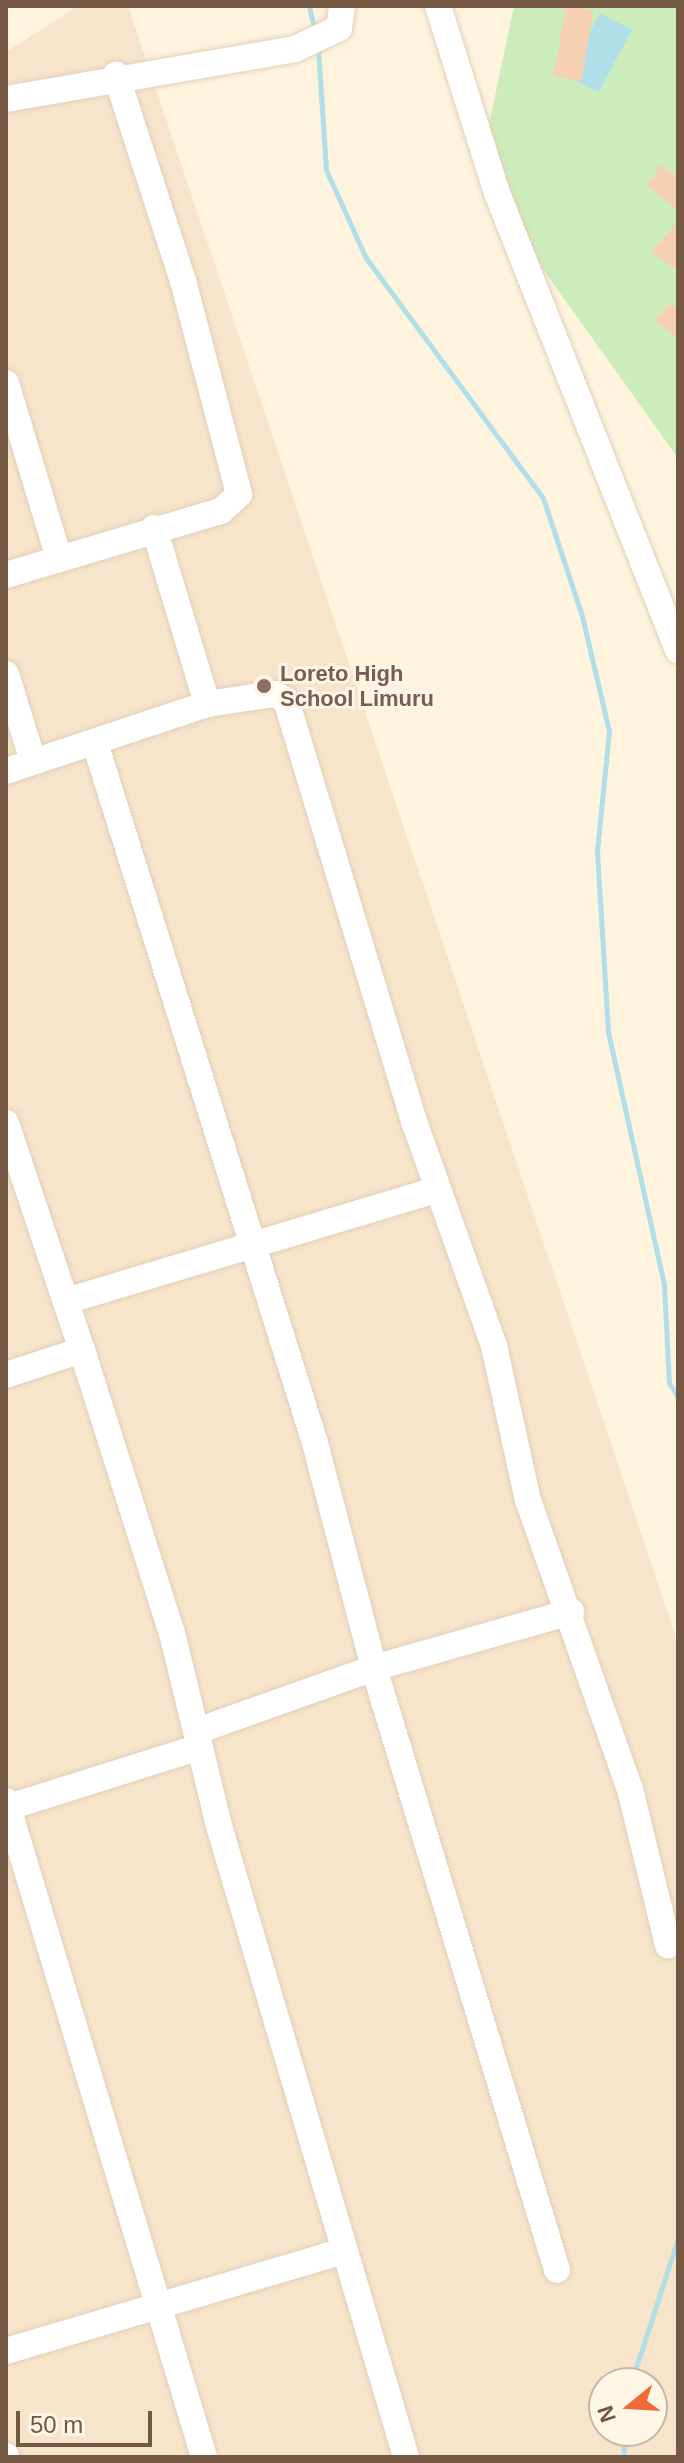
<!DOCTYPE html>
<html>
<head>
<meta charset="utf-8">
<style>
	body { margin:0 }
	#map { position:relative; width:684px; height:2463px; overflow:hidden; background:#fef3dd; font-family:Arial,sans-serif }
	div>[style] { position:absolute }
	.residential>* { inset:0; background:#f6e4cb }
	.green>* { inset:0; background:#cdecbb }
	.water>* { inset:0; background:#b1dee8; transform-origin:0 0 }
	.stream>* { height:5px; margin:-2.5px; padding:0 2.5px; transform-origin:2.5px; border-radius:2.5px; background:#b1dee8 }
	.building>* { inset:0; background:#f5d0b3; transform-origin:0 0 }
	.roads { filter:drop-shadow(0 0 2px #e2ceb9) drop-shadow(0 0 2px #e2ceb9) }
	.minor>* { height:26px; margin:-13px; padding:0 13px; transform-origin:13px; border-radius:13px; background:#fff }
	.dots>* { width:22px; height:22px; translate:-50% -50%; box-sizing:border-box; border:4px solid #fff6e5; border-radius:50% }
	span { translate:-50% -50%; white-space:nowrap; text-align:center; line-height:1.15; -webkit-text-stroke:6px #fff6e5; paint-order:stroke }
	.education-label { font-size:22px; color:#785e54; font-weight:700 }
	.left { translate:0 -50%; text-align:left }
	.frame { position:absolute; inset:0; border:8px solid #755844; pointer-events:none }
	.north { position:absolute; left:588px; top:2367px; width:80px; height:80px; box-sizing:border-box; background:#fff6e5; border:2px solid #c8b7a5; border-radius:50%; rotate:252deg; font-size:22px; font-weight:700; line-height:32px; text-align:center; color:#755844 }
	.north::after { content:''; display:block; margin:auto; width:28px; height:36px; background:#f26938; clip-path:polygon(50% 0,100% 100%,50% 72%,0 100%) }
	.scale { position:absolute; left:16px; top:2411px; width:136px; height:36px; box-sizing:border-box; border:4px solid #755844; border-top:0; padding-left:10px; font-size:24px; line-height:28px; white-space:nowrap; color:#755844; -webkit-text-stroke:6px #fff6e5; paint-order:stroke }
</style>
</head>
<body>
<div id="map">
	<div class="residential">
		<div style="clip-path:polygon(evenodd,78px 6px,128px 6px,678px 1643px,678px 2457px,6px 2457px,6px 52px,78px 6px,604px 2383px,652px 2383px,652px 2431px,604px 2431px,604px 2383px)"></div>
	</div>
	<div class="green">
		<div style="clip-path:polygon(514px 6px,678px 6px,678px 458px,529px 250px,496px 170px,489px 125px)"></div>
	</div>
	<div class="water">
		<div style="left:600px;top:13px;width:36px;height:71px;rotate:28deg"></div>
	</div>
	<div class="stream">
		<div style="left:309px;top:6px;width:26px;rotate:77deg"></div>
		<div style="left:318px;top:49px;width:121px;rotate:86.2deg"></div>
		<div style="left:326px;top:170px;width:97px;rotate:65.6deg"></div>
		<div style="left:366px;top:258px;width:298px;rotate:53.6deg"></div>
		<div style="left:543px;top:498px;width:124px;rotate:71.7deg"></div>
		<div style="left:582px;top:616px;width:118px;rotate:76.8deg"></div>
		<div style="left:609px;top:731px;width:122px;rotate:95.7deg"></div>
		<div style="left:597px;top:852px;width:180px;rotate:86.5deg"></div>
		<div style="left:608px;top:1032px;width:259px;rotate:77.5deg"></div>
		<div style="left:664px;top:1285px;width:98px;rotate:87.1deg"></div>
		<div style="left:669px;top:1383px;width:17px;rotate:57deg"></div>
		<div style="left:631px;top:2383px;width:152px;rotate:-72deg"></div>
		<div style="left:623px;top:2457px;width:26px;rotate:-83deg"></div>
	</div>
	<div class="building">
		<div style="left:566px;top:6px;width:28px;height:71px;rotate:10deg"></div>
		<div style="clip-path:polygon(661px 165px,678px 177px,678px 210px,646px 186px)"></div>
		<div style="clip-path:polygon(678px 222px,678px 271px,651px 252px)"></div>
		<div style="clip-path:polygon(669px 303px,678px 310px,678px 339px,655px 321px)"></div>
	</div>
	<div class="roads">
		<div class="minor">
			<div style="left:438px;top:6px;width:196px;rotate:72.5deg"></div>
			<div style="left:497px;top:193px;width:492px;rotate:68.4deg"></div>
			<div style="left:6px;top:99px;width:293px;rotate:-9.8deg"></div>
			<div style="left:295px;top:49px;width:49px;rotate:-25.5deg"></div>
			<div style="left:339px;top:28px;width:22px;rotate:-82deg"></div>
			<div style="left:6px;top:383px;width:180px;rotate:73.2deg"></div>
			<div style="left:154px;top:528px;width:184px;rotate:73.2deg"></div>
			<div style="left:6px;top:575px;width:224px;rotate:-16.6deg"></div>
			<div style="left:221px;top:511px;width:25px;rotate:-43deg"></div>
			<div style="left:239px;top:494px;width:220px;rotate:-104.7deg"></div>
			<div style="left:183px;top:281px;width:217px;rotate:-108deg"></div>
			<div style="left:6px;top:674px;width:91px;rotate:72.8deg"></div>
			<div style="left:95px;top:743px;width:734px;rotate:72.55deg"></div>
			<div style="left:315px;top:1443px;width:233px;rotate:75.3deg"></div>
			<div style="left:374px;top:1668px;width:629px;rotate:73.09deg"></div>
			<div style="left:6px;top:771px;width:212px;rotate:-18.4deg"></div>
			<div style="left:207px;top:704px;width:68px;rotate:-8.5deg"></div>
			<div style="left:274px;top:694px;width:13px;rotate:27deg"></div>
			<div style="left:286px;top:700px;width:443px;rotate:73.1deg"></div>
			<div style="left:415px;top:1124px;width:236px;rotate:70.4deg"></div>
			<div style="left:494px;top:1346px;width:158px;rotate:77.6deg"></div>
			<div style="left:528px;top:1500px;width:306px;rotate:70.6deg"></div>
			<div style="left:630px;top:1789px;width:161px;rotate:76.3deg"></div>
			<div style="left:6px;top:1123px;width:239px;rotate:71.5deg"></div>
			<div style="left:82px;top:1350px;width:80px;rotate:161.8deg"></div>
			<div style="left:66px;top:1301px;width:387px;rotate:-16.7deg"></div>
			<div style="left:82px;top:1350px;width:297px;rotate:72.4deg"></div>
			<div style="left:172px;top:1633px;width:199px;rotate:76.3deg"></div>
			<div style="left:219px;top:1826px;width:658px;rotate:73.49deg"></div>
			<div style="left:200px;top:1730px;width:185px;rotate:-19.6deg"></div>
			<div style="left:374px;top:1668px;width:205px;rotate:-15.9deg"></div>
			<div style="left:6px;top:1801px;width:685px;rotate:73.2deg"></div>
			<div style="left:6px;top:1808px;width:203px;rotate:-17.5deg"></div>
			<div style="left:6px;top:2351px;width:352px;rotate:-16.5deg"></div>
			<div style="left:6px;top:2456px;width:1px;rotate:90deg"></div>
		</div>
	</div>
	<div class="dots">
		<div style="left:264px;top:686px;background:#8d6e63"></div>
	</div>
	<div class="education-label">
		<span class="left" style="left:280px;top:686px">Loreto High<br>School Limuru</span>
	</div>
	<div class="frame"></div>
	<div class="north">N</div>
	<div class="scale">50 m</div>
</div>
</body>
</html>
